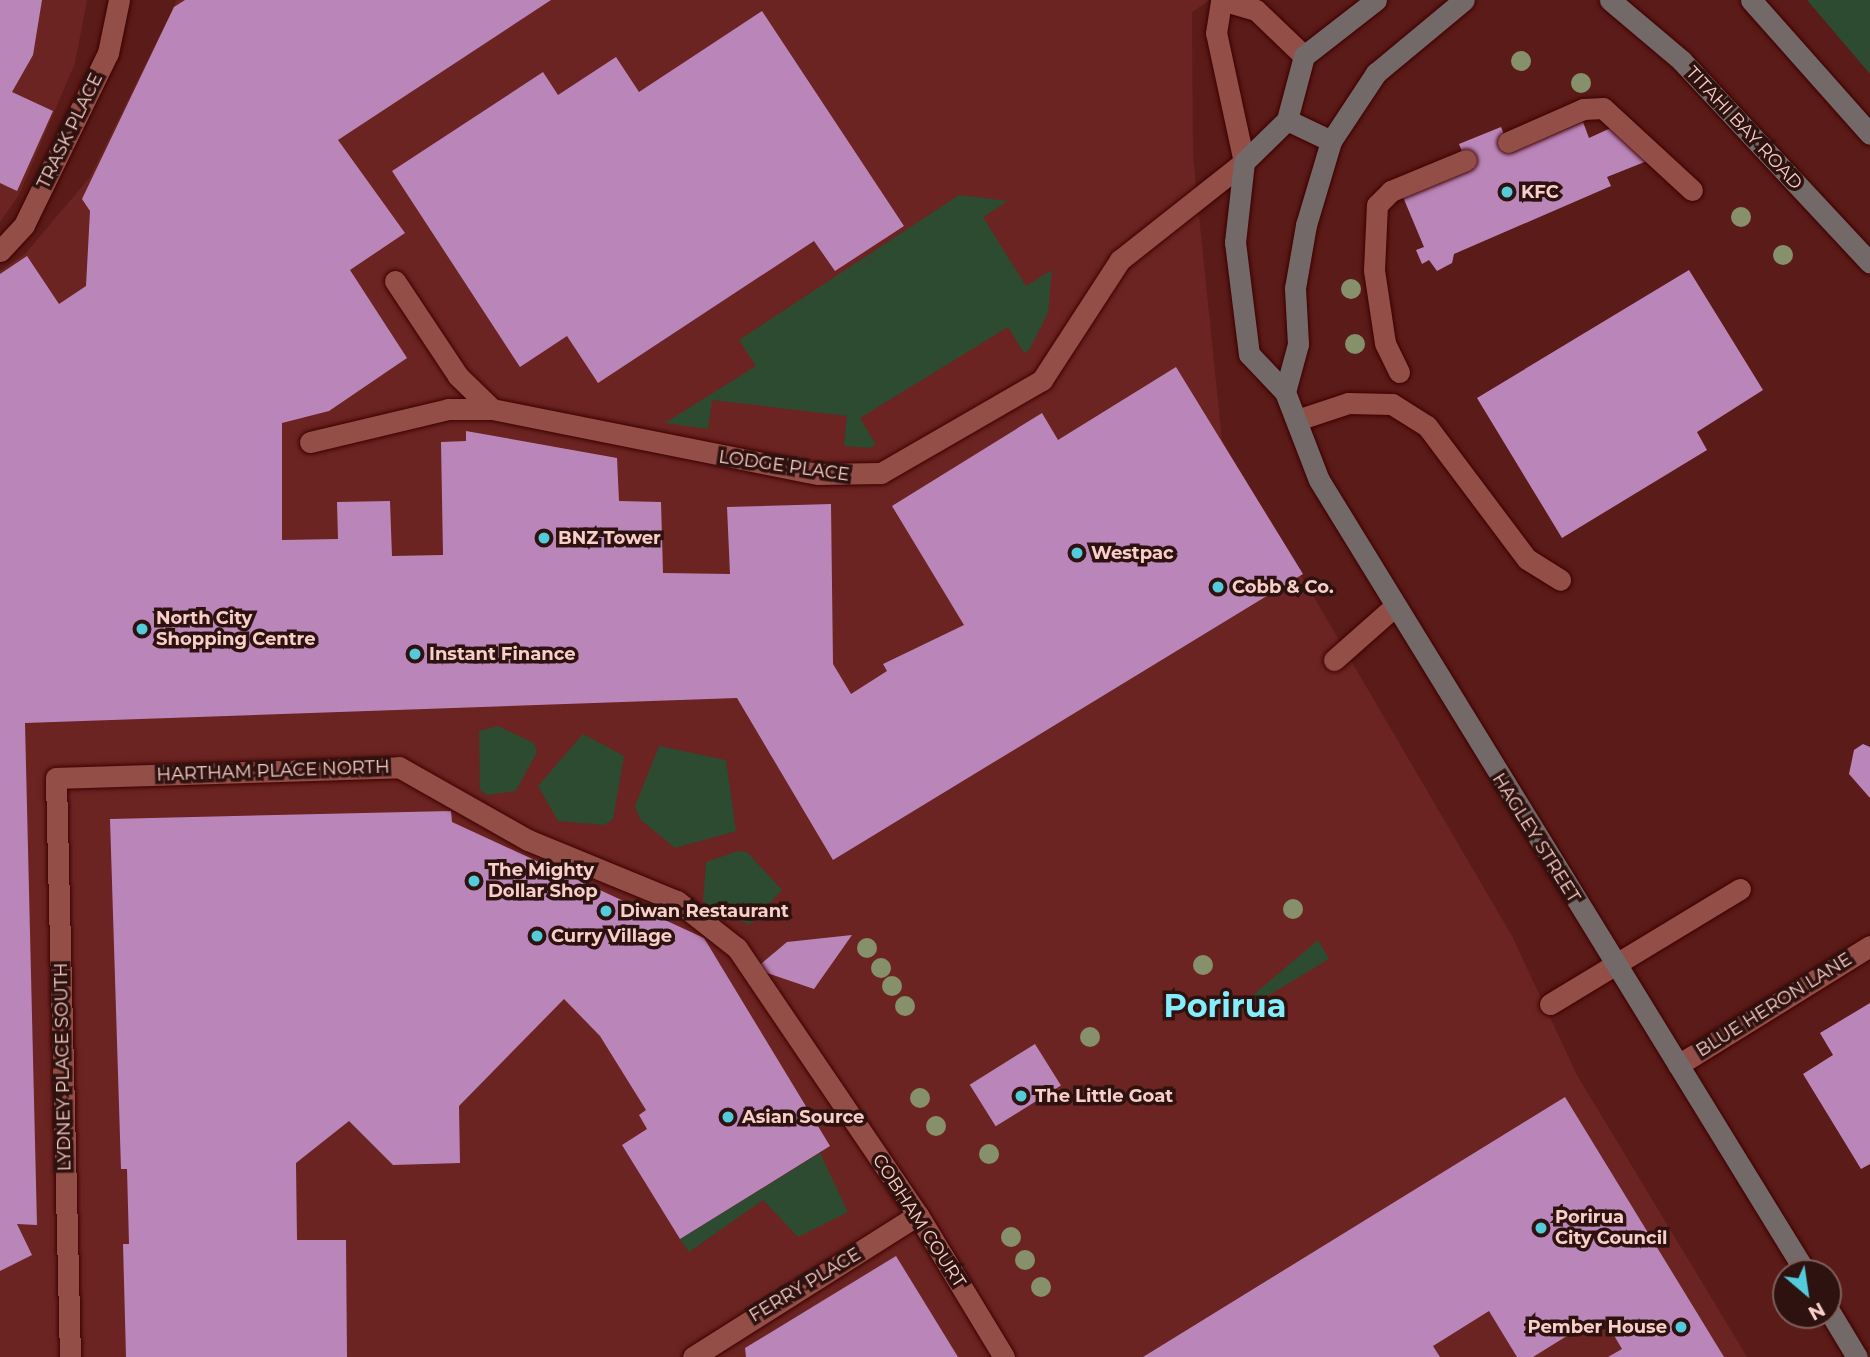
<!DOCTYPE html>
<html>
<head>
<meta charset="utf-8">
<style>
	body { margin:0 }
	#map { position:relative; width:1870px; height:1357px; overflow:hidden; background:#5b1b18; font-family:Montserrat,sans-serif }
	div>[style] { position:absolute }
	.built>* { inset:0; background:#6b2421 }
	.green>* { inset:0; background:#2d4b30 }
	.building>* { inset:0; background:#ba86ba; transform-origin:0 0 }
	.roads { filter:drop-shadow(0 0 2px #3d0001) drop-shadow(0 0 2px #3d0001) }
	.lane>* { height:21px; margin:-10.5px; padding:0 10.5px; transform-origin:10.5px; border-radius:10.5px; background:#934e47 }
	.street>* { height:21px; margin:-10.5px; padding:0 10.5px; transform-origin:10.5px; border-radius:10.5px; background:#934e47 }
	.secondary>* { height:21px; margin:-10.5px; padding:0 10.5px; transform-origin:10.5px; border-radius:10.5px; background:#746969 }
	.trees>* { width:20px; height:20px; margin:-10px; border-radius:50%; background:#86906b }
	.dots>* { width:19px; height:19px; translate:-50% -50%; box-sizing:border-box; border:4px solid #2e120f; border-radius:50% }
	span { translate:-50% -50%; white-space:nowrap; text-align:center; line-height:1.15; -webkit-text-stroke:7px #2e120f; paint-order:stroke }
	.street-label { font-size:18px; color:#f8cfca }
	.poi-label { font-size:18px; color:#f8cfca; font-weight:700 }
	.left { translate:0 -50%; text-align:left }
	.right { translate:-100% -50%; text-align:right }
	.town-label { font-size:32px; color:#84eefc; font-weight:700 }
	.north { position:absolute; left:1772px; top:1259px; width:70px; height:70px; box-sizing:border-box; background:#2e120f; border:2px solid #7f5e5a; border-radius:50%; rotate:151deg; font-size:19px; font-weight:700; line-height:28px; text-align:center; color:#f8cfca }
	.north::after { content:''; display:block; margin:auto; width:24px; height:32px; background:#53cbda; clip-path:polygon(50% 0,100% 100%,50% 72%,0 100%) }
</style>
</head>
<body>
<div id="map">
	<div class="built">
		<div style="clip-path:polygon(0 0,87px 0,75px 63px,19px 195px,0 222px)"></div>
		<div style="clip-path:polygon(177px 0,1210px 0,1192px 12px,1193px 157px,1222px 440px,1512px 936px,1577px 1075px,1747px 1357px,0 1357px,0 271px,26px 253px,90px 177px)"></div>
	</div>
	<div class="green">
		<div style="clip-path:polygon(1807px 0,1870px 0,1870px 74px)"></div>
		<div style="clip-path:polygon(959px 195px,1008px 201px,983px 217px,1026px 286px,1052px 270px,1048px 313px,1029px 350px,1024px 353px,1008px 327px,860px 418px,876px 445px,869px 448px,844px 446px,847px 416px,797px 410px,712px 400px,708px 429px,665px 423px,756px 366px,739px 340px)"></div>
		<div style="clip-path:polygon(498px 726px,534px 743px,537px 752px,516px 791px,487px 795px,480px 790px,479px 731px)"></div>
		<div style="clip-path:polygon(583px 734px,624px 756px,613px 819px,604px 825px,558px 821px,538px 786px)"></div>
		<div style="clip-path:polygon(659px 746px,726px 760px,736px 831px,675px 848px,640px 819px,635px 806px)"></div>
		<div style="clip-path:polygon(738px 851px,747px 852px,782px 890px,749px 925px,703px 902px,706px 862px)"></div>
		<div style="clip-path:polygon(1318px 940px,1329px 959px,1241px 1012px,1238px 1008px)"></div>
		<div style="clip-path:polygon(820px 1153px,848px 1212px,798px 1237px,763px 1200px,689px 1252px,680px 1239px)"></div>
	</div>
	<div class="building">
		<div style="clip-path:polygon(0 0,42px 0,33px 55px,12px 92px,53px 111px,17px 191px,0 183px)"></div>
		<div style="clip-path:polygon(185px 0,551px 0,338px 140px,405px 233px,350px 270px,407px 358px,329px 411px,282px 423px,282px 540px,338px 539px,337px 502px,390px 501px,392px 556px,443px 555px,441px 442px,466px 441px,466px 431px,617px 458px,619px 501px,661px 502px,663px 573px,730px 574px,727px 507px,831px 504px,833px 664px,851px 694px,887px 671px,883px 664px,964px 625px,892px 506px,1042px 413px,1058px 440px,1176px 367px,1303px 574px,833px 860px,737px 698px,25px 723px,37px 1225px,17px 1224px,32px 1255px,0 1271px,0 274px,27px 256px,59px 304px,86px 286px,90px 211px,82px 199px,174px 7px)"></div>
		<div style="clip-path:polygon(762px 11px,904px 226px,835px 271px,814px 241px,598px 383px,567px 336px,520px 367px,392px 171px,543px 72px,558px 95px,616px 57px,639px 92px)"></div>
		<div style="clip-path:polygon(1583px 122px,1589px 138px,1613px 127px,1647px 161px,1607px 177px,1611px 186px,1454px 254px,1452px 263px,1437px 271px,1429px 260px,1422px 264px,1416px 250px,1424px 247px,1403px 197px,1469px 169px,1459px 144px,1501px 127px,1511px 152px)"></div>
		<div style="clip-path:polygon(1689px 270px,1763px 390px,1697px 432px,1707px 450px,1562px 538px,1477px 398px)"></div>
		<div style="clip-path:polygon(1863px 744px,1870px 747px,1870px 798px,1849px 774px,1854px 750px)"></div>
		<div style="clip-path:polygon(451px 811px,452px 822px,704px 938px,830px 1146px,680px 1239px,622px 1145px,647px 1129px,639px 1115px,646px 1110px,600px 1036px,564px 999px,459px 1106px,460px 1163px,393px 1165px,349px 1121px,296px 1163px,297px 1240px,346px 1240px,347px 1357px,126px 1357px,123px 1244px,129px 1244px,127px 1169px,121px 1169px,110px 819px)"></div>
		<div style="clip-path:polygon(852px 935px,814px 989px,755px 969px,787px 942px)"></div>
		<div style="clip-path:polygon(1870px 1003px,1870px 1164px,1861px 1169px,1803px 1074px,1833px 1055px,1820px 1033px)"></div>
		<div style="left:1035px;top:1044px;width:49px;height:77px;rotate:58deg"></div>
		<div style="clip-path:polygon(1565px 1097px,1724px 1357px,1608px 1357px,1622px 1349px,1605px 1320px,1594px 1327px,1591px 1321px,1533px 1357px,1517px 1357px,1489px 1311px,1433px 1346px,1440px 1357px,1143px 1357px)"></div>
		<div style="clip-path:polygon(896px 1256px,958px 1357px,746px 1357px,745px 1348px)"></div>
	</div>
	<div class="roads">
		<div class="lane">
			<div style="left:1221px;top:0;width:36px;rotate:16deg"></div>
			<div style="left:1256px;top:10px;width:66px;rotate:43.8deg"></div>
			<div style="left:1508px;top:142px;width:82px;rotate:-23.7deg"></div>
			<div style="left:1583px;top:109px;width:20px;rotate:-3deg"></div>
			<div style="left:1603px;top:108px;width:121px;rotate:42.7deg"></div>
			<div style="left:395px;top:281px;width:114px;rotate:56.4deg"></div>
			<div style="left:458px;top:376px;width:47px;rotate:44.1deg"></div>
			<div style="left:492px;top:409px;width:332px;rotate:11.3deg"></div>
			<div style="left:818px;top:474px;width:63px;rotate:-0.9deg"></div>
			<div style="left:881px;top:473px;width:186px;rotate:-30deg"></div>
			<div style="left:1042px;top:380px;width:143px;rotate:-57deg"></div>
			<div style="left:1120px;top:260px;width:158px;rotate:-38.3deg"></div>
			<div style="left:1244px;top:162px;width:132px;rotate:-102.2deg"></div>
			<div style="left:1216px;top:33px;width:33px;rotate:-81deg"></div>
			<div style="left:1399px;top:372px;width:32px;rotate:-116deg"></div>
			<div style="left:1385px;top:343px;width:74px;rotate:-98.6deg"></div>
			<div style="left:1374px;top:270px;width:65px;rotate:-87.4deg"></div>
			<div style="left:1377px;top:205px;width:20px;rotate:-45deg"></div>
			<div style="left:1391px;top:191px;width:81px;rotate:-22.5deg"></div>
			<div style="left:1297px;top:420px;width:54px;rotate:-18.4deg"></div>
			<div style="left:1348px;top:403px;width:44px;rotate:1.3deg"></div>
			<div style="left:1392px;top:404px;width:41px;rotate:32.2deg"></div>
			<div style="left:1427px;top:426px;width:166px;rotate:53.1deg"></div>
			<div style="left:1527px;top:559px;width:39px;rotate:32deg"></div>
			<div style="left:310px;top:442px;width:142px;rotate:-13.4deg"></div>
			<div style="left:448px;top:409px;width:44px"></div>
			<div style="left:1334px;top:660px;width:81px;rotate:-41.5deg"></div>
			<div style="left:1550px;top:1004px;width:222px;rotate:-31.2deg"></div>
			<div style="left:1678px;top:1065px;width:226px;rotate:-31.8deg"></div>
		</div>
		<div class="street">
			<div style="left:0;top:251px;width:35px;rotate:-47deg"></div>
			<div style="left:24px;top:225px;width:191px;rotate:-64deg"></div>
			<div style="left:108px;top:53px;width:54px;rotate:-78.3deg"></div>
			<div style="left:70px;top:1357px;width:579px;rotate:-91.39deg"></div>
			<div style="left:56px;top:778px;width:343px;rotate:-1.8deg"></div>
			<div style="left:399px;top:767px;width:148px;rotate:29.5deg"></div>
			<div style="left:528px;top:840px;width:161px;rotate:22.3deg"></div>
			<div style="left:677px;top:901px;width:76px;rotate:38.1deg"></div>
			<div style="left:737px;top:948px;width:323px;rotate:55.9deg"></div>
			<div style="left:918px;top:1215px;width:166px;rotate:58.8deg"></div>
			<div style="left:693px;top:1357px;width:266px;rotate:-32.3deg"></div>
		</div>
		<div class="secondary">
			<div style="left:1376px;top:0;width:91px;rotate:142.1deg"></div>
			<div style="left:1304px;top:56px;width:66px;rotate:104.9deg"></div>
			<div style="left:1287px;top:120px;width:60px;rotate:135.7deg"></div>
			<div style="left:1244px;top:162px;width:81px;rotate:96.4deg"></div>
			<div style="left:1235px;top:242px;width:113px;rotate:82.9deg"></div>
			<div style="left:1249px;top:354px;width:52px;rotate:46.5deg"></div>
			<div style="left:1285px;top:392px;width:94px;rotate:68.9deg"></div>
			<div style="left:1319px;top:480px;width:931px;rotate:58.44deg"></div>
			<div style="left:1610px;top:0;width:93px;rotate:40.2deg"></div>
			<div style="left:1681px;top:60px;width:277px;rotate:47deg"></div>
			<div style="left:1751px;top:0;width:179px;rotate:48.4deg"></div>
			<div style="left:1287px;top:120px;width:49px;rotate:25.5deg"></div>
			<div style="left:1285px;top:392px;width:50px;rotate:-74.8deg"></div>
			<div style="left:1298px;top:344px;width:56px;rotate:-93.1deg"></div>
			<div style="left:1295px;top:288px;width:64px;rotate:-80.1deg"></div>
			<div style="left:1306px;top:225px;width:88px;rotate:-73.4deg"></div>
			<div style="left:1331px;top:141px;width:82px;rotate:-56.5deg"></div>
			<div style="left:1376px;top:73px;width:114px;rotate:-39.7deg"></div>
			<div style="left:1828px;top:1309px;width:56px;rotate:58.9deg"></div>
		</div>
	</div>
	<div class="trees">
		<div style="left:1521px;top:61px"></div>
		<div style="left:1581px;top:83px"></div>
		<div style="left:1741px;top:217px"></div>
		<div style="left:1783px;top:255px"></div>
		<div style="left:1351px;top:289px"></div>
		<div style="left:1355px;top:344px"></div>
		<div style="left:1293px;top:909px"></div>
		<div style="left:867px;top:948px"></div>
		<div style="left:1203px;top:965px"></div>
		<div style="left:881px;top:968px"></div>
		<div style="left:892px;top:986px"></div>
		<div style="left:905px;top:1006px"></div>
		<div style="left:1090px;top:1037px"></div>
		<div style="left:920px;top:1098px"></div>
		<div style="left:936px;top:1126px"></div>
		<div style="left:989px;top:1154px"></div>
		<div style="left:1011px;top:1237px"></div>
		<div style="left:1025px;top:1260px"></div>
		<div style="left:1041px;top:1287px"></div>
	</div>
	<div class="dots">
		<div style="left:1507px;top:192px;background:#53cbda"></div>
		<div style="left:544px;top:538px;background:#53cbda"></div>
		<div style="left:1077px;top:553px;background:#53cbda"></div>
		<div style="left:1218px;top:587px;background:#53cbda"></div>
		<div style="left:142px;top:629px;background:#53cbda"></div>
		<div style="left:415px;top:654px;background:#53cbda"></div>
		<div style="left:474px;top:881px;background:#53cbda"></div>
		<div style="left:606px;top:911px;background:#53cbda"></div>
		<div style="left:537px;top:936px;background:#53cbda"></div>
		<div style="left:1021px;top:1096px;background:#53cbda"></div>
		<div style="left:728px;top:1117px;background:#53cbda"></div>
		<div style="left:1541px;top:1228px;background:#53cbda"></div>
		<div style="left:1681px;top:1327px;background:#53cbda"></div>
	</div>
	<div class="street-label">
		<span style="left:1744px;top:128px;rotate:47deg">TITAHI BAY ROAD</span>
		<span style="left:70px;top:131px;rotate:-64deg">TRASK PLACE</span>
		<span style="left:784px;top:466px;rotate:8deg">LODGE PLACE</span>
		<span style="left:273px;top:771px;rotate:-2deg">HARTHAM PLACE NORTH</span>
		<span style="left:1536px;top:838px;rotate:58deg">HAGLEY STREET</span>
		<span style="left:1774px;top:1005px;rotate:-32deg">BLUE HERON LANE</span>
		<span style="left:63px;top:1067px;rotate:-91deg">LYDNEY PLACE SOUTH</span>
		<span style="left:919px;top:1221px;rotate:57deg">COBHAM COURT</span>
		<span style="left:805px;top:1285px;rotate:-31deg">FERRY PLACE</span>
	</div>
	<div class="poi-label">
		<span class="left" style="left:1521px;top:192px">KFC</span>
		<span class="left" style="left:558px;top:538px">BNZ Tower</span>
		<span class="left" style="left:1091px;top:553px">Westpac</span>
		<span class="left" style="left:1232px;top:587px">Cobb &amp; Co.</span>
		<span class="left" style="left:156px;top:629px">North City<br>Shopping Centre</span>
		<span class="left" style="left:429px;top:654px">Instant Finance</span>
		<span class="left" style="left:488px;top:881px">The Mighty<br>Dollar Shop</span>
		<span class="left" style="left:620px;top:911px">Diwan Restaurant</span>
		<span class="left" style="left:551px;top:936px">Curry Village</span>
		<span class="left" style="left:1035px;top:1096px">The Little Goat</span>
		<span class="left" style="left:742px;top:1117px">Asian Source</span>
		<span class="left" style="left:1555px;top:1228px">Porirua<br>City Council</span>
		<span class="right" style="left:1667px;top:1327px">Pember House</span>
	</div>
	<div class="town-label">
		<span style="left:1225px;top:1006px">Porirua</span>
	</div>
	<div class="north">N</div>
</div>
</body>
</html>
